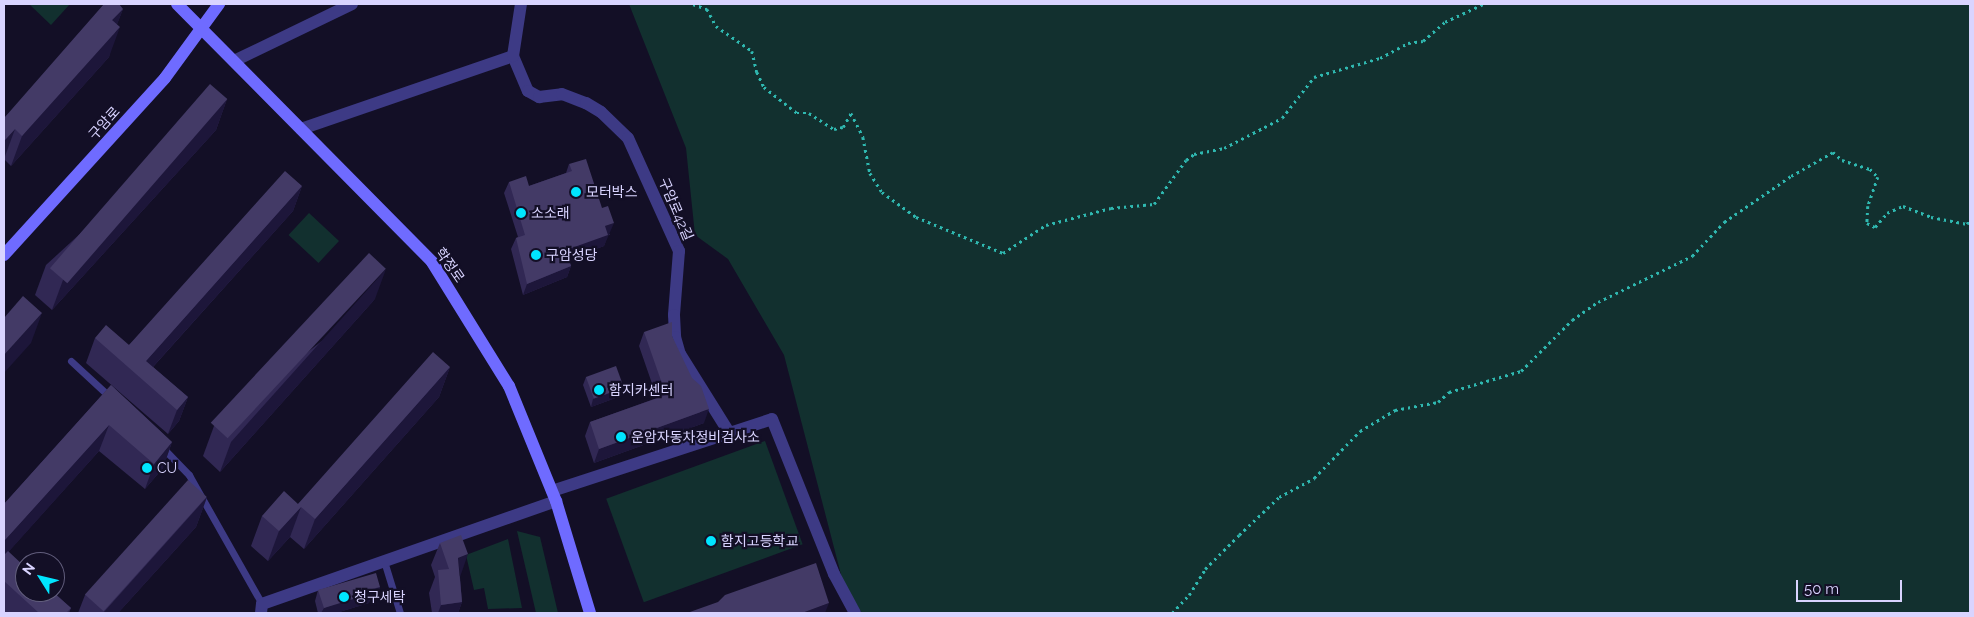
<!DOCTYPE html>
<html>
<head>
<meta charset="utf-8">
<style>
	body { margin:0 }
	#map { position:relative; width:1974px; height:617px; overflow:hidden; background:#130f26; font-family:Raleway,"Noto Sans KR",sans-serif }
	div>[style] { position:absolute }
	.green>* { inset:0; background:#12302f; transform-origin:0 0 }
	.path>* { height:2.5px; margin-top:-1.25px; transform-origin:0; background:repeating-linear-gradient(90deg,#2fb8b0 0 2.5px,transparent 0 6.5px) }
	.service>* { height:7px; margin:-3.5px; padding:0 3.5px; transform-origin:3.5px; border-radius:3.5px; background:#3d3a85 }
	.minor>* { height:12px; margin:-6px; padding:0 6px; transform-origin:6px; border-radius:6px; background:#3d3a85 }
	.secondary>* { height:12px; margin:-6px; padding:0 6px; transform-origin:6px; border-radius:6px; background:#6f6bff }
	.wall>* { inset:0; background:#312854 }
	.shaded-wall>* { inset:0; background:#1d163a }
	.building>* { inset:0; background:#433a66; transform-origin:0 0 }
	.dots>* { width:14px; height:14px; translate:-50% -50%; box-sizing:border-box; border:2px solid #130f26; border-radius:50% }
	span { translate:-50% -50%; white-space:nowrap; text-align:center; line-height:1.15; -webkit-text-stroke:4.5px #130f26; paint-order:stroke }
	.street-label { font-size:14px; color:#d9d4ff }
	.poi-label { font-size:14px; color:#d9d4ff }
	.left { translate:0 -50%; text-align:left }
	.frame { position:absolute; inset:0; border:5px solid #d9d4ff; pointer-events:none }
	.north { position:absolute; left:15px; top:552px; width:50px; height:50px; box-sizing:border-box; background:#130f26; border:1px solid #625e7d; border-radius:50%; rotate:306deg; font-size:14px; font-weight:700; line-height:20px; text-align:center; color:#d9d4ff }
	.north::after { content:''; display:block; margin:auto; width:18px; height:22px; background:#00e5ff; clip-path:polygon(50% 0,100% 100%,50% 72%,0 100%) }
	.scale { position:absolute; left:1796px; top:580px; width:106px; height:22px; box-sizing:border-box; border:2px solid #d9d4ff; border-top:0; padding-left:6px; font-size:15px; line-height:18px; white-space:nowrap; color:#d9d4ff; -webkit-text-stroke:4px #130f26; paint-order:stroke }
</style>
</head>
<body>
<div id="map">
	<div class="green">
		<div style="clip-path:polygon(29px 4px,70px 4px,51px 25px)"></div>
		<div style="clip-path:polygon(629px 4px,1970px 4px,1970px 613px,862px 613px,844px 586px,784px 355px,728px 259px,695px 235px,686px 148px)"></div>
		<div style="left:309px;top:213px;width:41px;height:30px;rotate:43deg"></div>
		<div style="left:765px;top:441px;width:110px;height:169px;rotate:70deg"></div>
		<div style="clip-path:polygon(517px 531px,540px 537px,558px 613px,536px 613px)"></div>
		<div style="clip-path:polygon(508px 539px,522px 608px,488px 609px,484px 588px,474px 590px,466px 555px)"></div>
	</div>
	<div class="path">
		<div style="left:693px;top:4px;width:15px;rotate:20deg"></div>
		<div style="left:707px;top:9px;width:19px;rotate:62deg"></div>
		<div style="left:716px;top:26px;width:44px;rotate:34.8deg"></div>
		<div style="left:752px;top:51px;width:22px;rotate:77deg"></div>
		<div style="left:757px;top:72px;width:17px;rotate:65deg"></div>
		<div style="left:764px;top:87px;width:42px;rotate:38.2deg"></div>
		<div style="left:797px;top:113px;width:12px"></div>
		<div style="left:809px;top:113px;width:30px;rotate:33deg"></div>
		<div style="left:834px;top:129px;width:9px;rotate:-13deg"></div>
		<div style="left:843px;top:127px;width:16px;rotate:-60deg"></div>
		<div style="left:851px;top:113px;width:27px;rotate:63deg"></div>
		<div style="left:863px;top:137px;width:37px;rotate:79deg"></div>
		<div style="left:870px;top:173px;width:22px;rotate:58deg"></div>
		<div style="left:882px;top:192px;width:42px;rotate:36.3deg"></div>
		<div style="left:916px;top:217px;width:94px;rotate:22.5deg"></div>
		<div style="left:1003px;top:253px;width:51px;rotate:-33.1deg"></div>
		<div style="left:1046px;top:225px;width:67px;rotate:-14.7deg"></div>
		<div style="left:1111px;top:208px;width:43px;rotate:-5.3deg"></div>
		<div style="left:1154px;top:204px;width:54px;rotate:-54deg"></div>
		<div style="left:1186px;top:160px;width:10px;rotate:-37deg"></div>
		<div style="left:1194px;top:154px;width:31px;rotate:-11deg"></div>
		<div style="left:1224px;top:148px;width:65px;rotate:-27.3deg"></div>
		<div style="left:1282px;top:118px;width:52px;rotate:-52deg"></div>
		<div style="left:1314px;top:77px;width:69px;rotate:-16.1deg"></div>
		<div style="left:1380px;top:58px;width:32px;rotate:-28deg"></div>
		<div style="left:1408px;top:43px;width:15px;rotate:-8deg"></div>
		<div style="left:1423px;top:41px;width:29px;rotate:-41deg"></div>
		<div style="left:1445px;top:22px;width:42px;rotate:-25.3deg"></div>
		<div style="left:1172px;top:613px;width:25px;rotate:-47deg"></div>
		<div style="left:1189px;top:595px;width:31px;rotate:-58deg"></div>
		<div style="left:1205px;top:569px;width:48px;rotate:-45deg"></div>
		<div style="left:1239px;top:535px;width:55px;rotate:-43.5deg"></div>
		<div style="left:1279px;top:497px;width:40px;rotate:-28deg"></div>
		<div style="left:1314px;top:478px;width:66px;rotate:-45.6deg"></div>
		<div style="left:1360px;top:431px;width:41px;rotate:-31deg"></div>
		<div style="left:1395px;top:410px;width:44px;rotate:-10.5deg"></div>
		<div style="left:1438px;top:402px;width:15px;rotate:-42deg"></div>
		<div style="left:1449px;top:392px;width:75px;rotate:-16.3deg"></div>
		<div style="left:1521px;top:371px;width:72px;rotate:-45deg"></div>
		<div style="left:1572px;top:320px;width:32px;rotate:-35deg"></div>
		<div style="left:1598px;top:302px;width:105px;rotate:-26.1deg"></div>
		<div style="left:1692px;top:256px;width:47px;rotate:-46.7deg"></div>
		<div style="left:1724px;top:222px;width:81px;rotate:-34.5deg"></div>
		<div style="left:1791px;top:176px;width:48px;rotate:-29.7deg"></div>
		<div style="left:1833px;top:152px;width:12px;rotate:42deg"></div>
		<div style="left:1842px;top:160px;width:29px;rotate:18deg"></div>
		<div style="left:1870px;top:169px;width:11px;rotate:45deg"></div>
		<div style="left:1878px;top:177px;width:31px;rotate:109deg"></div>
		<div style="left:1868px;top:206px;width:17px;rotate:93deg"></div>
		<div style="left:1867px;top:223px;width:9px;rotate:27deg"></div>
		<div style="left:1875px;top:227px;width:18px;rotate:-49deg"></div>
		<div style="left:1887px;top:213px;width:17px;rotate:-24deg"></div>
		<div style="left:1903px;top:206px;width:30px;rotate:21deg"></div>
		<div style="left:1931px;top:217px;width:37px;rotate:11deg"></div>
		<div style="left:1967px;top:224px;width:6px;rotate:-59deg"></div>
	</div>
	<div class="service">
		<div style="left:71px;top:361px;width:54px;rotate:42.8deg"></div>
		<div style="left:162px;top:447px;width:39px;rotate:46deg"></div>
		<div style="left:189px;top:475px;width:148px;rotate:60.5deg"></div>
		<div style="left:384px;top:561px;width:54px;rotate:72.9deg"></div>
	</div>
	<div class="minor">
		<div style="left:513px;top:56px;width:38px;rotate:67deg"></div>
		<div style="left:528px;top:91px;width:13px;rotate:29deg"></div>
		<div style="left:539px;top:97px;width:23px;rotate:-7deg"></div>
		<div style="left:562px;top:94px;width:26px;rotate:21deg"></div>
		<div style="left:586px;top:103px;width:17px;rotate:31deg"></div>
		<div style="left:601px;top:112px;width:37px;rotate:44deg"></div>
		<div style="left:628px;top:138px;width:124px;rotate:65.7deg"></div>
		<div style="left:679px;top:251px;width:64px;rotate:94.5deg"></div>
		<div style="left:674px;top:315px;width:22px;rotate:87deg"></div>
		<div style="left:675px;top:337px;width:18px;rotate:74deg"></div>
		<div style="left:680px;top:354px;width:94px;rotate:58deg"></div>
		<div style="left:234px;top:61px;width:131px;rotate:-25.8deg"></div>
		<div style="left:301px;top:129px;width:224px;rotate:-19deg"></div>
		<div style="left:513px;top:56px;width:53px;rotate:-81.3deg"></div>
		<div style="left:552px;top:491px;width:231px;rotate:-18.1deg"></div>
		<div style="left:772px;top:419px;width:167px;rotate:68.2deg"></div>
		<div style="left:834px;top:574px;width:44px;rotate:61.7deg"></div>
		<div style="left:261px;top:613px;width:9px;rotate:-84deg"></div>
		<div style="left:262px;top:604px;width:312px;rotate:-19.3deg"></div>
	</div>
	<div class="secondary">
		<div style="left:177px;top:4px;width:363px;rotate:45.3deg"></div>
		<div style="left:432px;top:262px;width:146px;rotate:58.2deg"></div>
		<div style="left:509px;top:386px;width:124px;rotate:67.8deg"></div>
		<div style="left:556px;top:501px;width:117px;rotate:73.1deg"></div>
		<div style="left:4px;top:255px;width:239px;rotate:-47.7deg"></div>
		<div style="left:165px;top:78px;width:92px;rotate:-53.9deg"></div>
	</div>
	<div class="wall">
		<div style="clip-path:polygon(123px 9px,117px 24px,109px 57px,11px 166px,4px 159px,4px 116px,5px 117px)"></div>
		<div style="clip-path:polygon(227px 99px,216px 130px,52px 310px,35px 295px,46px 265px)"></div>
		<div style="clip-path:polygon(569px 164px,610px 235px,608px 235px,604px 246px,569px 259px,571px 266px,567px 277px,523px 295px,511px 249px,516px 238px,518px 237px,504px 193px,509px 182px,529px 186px,566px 173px)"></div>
		<div style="clip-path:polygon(302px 186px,293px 211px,153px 367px,188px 397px,179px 421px,168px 434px,86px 363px,95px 338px,129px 345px)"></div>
		<div style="clip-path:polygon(375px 299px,220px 472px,203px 456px,214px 426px)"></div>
		<div style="clip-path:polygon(644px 332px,672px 336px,704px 423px,594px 463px,585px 436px,590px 422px,657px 398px,639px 346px)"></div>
		<div style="clip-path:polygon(450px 367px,439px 397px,304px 549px,290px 537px,268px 561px,251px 546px,262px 516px,298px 504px)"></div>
		<div style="clip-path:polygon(586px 377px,624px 388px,621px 396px,591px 407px,583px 385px)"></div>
		<div style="clip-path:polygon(111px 385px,172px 442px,163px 468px,145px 489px,99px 451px,8px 552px,71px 608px,69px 613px,4px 613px,4px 504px)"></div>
		<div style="clip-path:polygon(207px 497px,196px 527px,118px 613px,78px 613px,85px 595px)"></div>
		<div style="clip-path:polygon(440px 543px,460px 577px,462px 602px,458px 613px,432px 613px,429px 593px,435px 577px,431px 565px)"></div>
		<div style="clip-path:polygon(380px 587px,376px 598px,370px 599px,369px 603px,336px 613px,318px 613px,315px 601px,318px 590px)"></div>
	</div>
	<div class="shaded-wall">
		<div style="clip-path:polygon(123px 9px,113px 35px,120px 27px,109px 57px,11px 166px,22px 136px,112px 20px)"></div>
		<div style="clip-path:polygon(227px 99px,216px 130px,52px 310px,63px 280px)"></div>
		<div style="clip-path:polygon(15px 129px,4px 159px,4px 144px,5px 140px)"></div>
		<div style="clip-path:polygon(302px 186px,293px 211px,142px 379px,146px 361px)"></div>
		<div style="clip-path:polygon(614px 223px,604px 246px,562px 262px,566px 250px,605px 226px)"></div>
		<div style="clip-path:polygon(571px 266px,567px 277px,523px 295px,527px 284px)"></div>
		<div style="clip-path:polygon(386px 269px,375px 299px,220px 472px,231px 442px)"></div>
		<div style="clip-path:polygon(42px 313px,31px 343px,4px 373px,4px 355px)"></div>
		<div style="clip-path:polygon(450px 367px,439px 397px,304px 549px,315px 519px)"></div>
		<div style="clip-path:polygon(624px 388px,621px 396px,591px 407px,593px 399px)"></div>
		<div style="clip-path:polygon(188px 397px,179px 421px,168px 434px,177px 410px)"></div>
		<div style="clip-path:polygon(709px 409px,704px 423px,594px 463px,599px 449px)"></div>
		<div style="clip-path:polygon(109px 425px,99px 451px,4px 557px,4px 541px)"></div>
		<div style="clip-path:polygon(172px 442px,163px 468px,145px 489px,154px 464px)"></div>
		<div style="clip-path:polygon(207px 497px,196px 527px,118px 613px,103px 613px,104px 612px)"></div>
		<div style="clip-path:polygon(301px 507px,290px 537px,268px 561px,279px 531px)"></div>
		<div style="clip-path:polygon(468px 554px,460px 577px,458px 558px)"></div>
		<div style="clip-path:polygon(380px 587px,376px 598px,370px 599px,369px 603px,336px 613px,321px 613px,324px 608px)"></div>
		<div style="clip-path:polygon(462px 602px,458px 613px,438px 613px,441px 605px)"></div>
		<div style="clip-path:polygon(829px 603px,825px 613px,802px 613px)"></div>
	</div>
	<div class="building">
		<div style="clip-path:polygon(104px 4px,119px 4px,123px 9px,112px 20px,120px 27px,22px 136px,15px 129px,5px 140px,4px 138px,4px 116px,5px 117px)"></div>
		<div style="left:210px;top:84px;width:23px;height:244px;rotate:41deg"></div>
		<div style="clip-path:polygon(586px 159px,602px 208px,608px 206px,614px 223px,605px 226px,608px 235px,566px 250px,571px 266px,527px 284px,516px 238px,525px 235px,509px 182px,526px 176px,529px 186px,572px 171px,569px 164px)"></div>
		<div style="clip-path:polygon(285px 171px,302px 186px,146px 361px,188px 397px,177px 410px,95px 338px,106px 325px,129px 345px)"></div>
		<div style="left:369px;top:253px;width:23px;height:232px;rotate:43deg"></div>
		<div style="clip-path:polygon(23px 296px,42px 313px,4px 355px,4px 318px)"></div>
		<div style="clip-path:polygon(672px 322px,672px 336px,692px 378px,701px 386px,709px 409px,599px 449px,590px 422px,666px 395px,644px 332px)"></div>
		<div style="clip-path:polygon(433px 352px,450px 367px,315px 519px,301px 507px,279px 531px,262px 516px,284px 491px,298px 504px)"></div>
		<div style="left:616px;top:366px;width:23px;height:32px;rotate:70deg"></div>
		<div style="clip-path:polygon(111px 385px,172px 442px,154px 464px,109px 425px,4px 541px,4px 504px)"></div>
		<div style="left:188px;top:480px;width:25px;height:154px;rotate:42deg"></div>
		<div style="clip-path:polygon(461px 535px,468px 554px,458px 558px,462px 602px,441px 605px,438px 570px,449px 569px,440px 543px)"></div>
		<div style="clip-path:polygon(8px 551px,25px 567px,25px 592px,53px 592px,71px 608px,66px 613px,39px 613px,4px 581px,4px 555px)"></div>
		<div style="clip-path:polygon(816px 563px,829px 603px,802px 613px,687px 613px,718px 602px,725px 595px)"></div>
		<div style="clip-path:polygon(376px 573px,380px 587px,372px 589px,373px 593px,324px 608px,318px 590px)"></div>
	</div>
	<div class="dots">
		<div style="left:576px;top:192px;background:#00e5ff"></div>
		<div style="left:521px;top:213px;background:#00e5ff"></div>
		<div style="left:536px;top:255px;background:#00e5ff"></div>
		<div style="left:599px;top:390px;background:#00e5ff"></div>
		<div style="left:621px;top:437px;background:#00e5ff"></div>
		<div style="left:147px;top:468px;background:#00e5ff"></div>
		<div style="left:711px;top:541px;background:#00e5ff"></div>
		<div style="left:344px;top:597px;background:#00e5ff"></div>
	</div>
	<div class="street-label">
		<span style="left:104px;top:123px;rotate:-48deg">구암로</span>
		<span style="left:676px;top:209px;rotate:67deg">구암로42길</span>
		<span style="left:450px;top:265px;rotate:55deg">학정로</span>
	</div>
	<div class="poi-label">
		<span class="left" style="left:586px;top:192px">모터박스</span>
		<span class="left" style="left:531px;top:213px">소소래</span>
		<span class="left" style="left:546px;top:255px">구암성당</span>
		<span class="left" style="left:609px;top:390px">함지카센터</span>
		<span class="left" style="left:631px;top:437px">운암자동차정비검사소</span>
		<span class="left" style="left:157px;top:468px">CU</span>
		<span class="left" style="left:721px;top:541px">함지고등학교</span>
		<span class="left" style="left:354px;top:597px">청구세탁</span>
	</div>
	<div class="frame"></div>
	<div class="north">N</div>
	<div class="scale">50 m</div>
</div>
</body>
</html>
